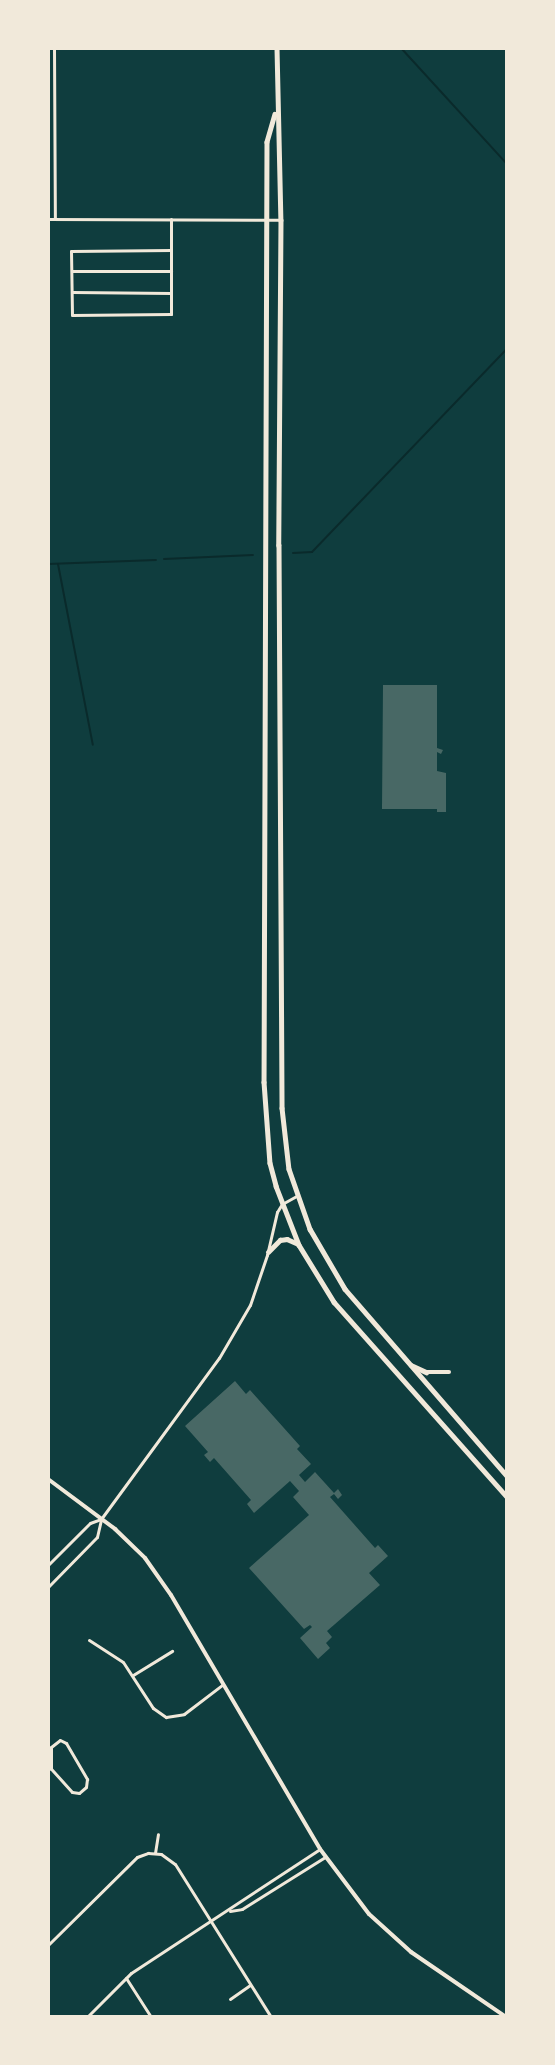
<!DOCTYPE html>
<html>
<head>
<meta charset="utf-8">
<style>
	body { margin:0 }
	#map { position:relative; width:555px; height:2065px; overflow:hidden; background:#0f3d3e; font-family:"PT Sans",sans-serif }
	div>[style] { position:absolute }
	.stream>* { height:2px; margin:-1px; padding:0 1px; transform-origin:1px; border-radius:1px; background:#0a2a2b }
	.building>* { inset:0; background:#486865 }
	.minor>* { height:3px; margin:-1.5px; padding:0 1.5px; transform-origin:1.5px; border-radius:1.5px; background:#f1e9da }
	.tertiary>* { height:4px; margin:-2px; padding:0 2px; transform-origin:2px; border-radius:2px; background:#f1e9da }
	.secondary>* { height:4.5px; margin:-2.25px; padding:0 2.25px; transform-origin:2.25px; border-radius:2.25px; background:#f1e9da }
	span { translate:-50% -50%; white-space:nowrap; text-align:center; line-height:1.15; -webkit-text-stroke:6px #f1e9da; paint-order:stroke }
	.frame { position:absolute; inset:0; border:50px solid #f1e9da; pointer-events:none }
</style>
</head>
<body>
<div id="map">
	<div class="stream">
		<div style="left:401px;top:48px;width:157px;rotate:47.6deg"></div>
		<div style="left:293px;top:553px;width:19px;rotate:-3deg"></div>
		<div style="left:312px;top:552px;width:281px;rotate:-46.2deg"></div>
		<div style="left:164px;top:559px;width:89px;rotate:-2.6deg"></div>
		<div style="left:48px;top:564px;width:108px;rotate:-2.1deg"></div>
		<div style="left:58px;top:564px;width:184px;rotate:79.1deg"></div>
	</div>
	<div class="building">
		<div style="clip-path:polygon(383px 685px,437px 685px,437px 748px,443px 750px,441px 754px,437px 752px,437px 771px,446px 773px,446px 812px,437px 812px,437px 809px,382px 809px)"></div>
		<div style="clip-path:polygon(235px 1381px,246px 1394px,250px 1390px,300px 1446px,297px 1449px,311px 1464px,299px 1475px,305px 1482px,315px 1472px,334px 1493px,338px 1489px,342px 1495px,338px 1499px,334px 1494px,330px 1497px,375px 1548px,378px 1545px,388px 1556px,369px 1573px,380px 1585px,327px 1631px,332px 1637px,326px 1643px,330px 1648px,318px 1659px,300px 1638px,312px 1627px,310px 1625px,304px 1629px,249px 1568px,309px 1515px,293px 1497px,299px 1491px,290px 1481px,254px 1513px,247px 1504px,251px 1500px,214px 1458px,210px 1462px,204px 1455px,208px 1452px,185px 1426px)"></div>
	</div>
	<div class="minor">
		<div style="left:54px;top:48px;width:170px;rotate:89.7deg"></div>
		<div style="left:48px;top:219px;width:232px;rotate:0.2deg"></div>
		<div style="left:171px;top:250px;width:100px;rotate:179.4deg"></div>
		<div style="left:71px;top:251px;width:64px;rotate:89.1deg"></div>
		<div style="left:72px;top:315px;width:99px;rotate:-0.6deg"></div>
		<div style="left:171px;top:314px;width:95px;rotate:-90deg"></div>
		<div style="left:72px;top:271px;width:99px"></div>
		<div style="left:72px;top:292px;width:99px;rotate:0.6deg"></div>
		<div style="left:48px;top:1565px;width:59px;rotate:-45deg"></div>
		<div style="left:90px;top:1523px;width:12px;rotate:-20deg"></div>
		<div style="left:48px;top:1587px;width:70px;rotate:-45.6deg"></div>
		<div style="left:97px;top:1537px;width:18px;rotate:-77deg"></div>
		<div style="left:101px;top:1519px;width:200px;rotate:-53.8deg"></div>
		<div style="left:219px;top:1358px;width:61px;rotate:-59.7deg"></div>
		<div style="left:250px;top:1305px;width:53px;rotate:-71.2deg"></div>
		<div style="left:267px;top:1255px;width:44px;rotate:-76.9deg"></div>
		<div style="left:277px;top:1212px;width:9px;rotate:-58deg"></div>
		<div style="left:282px;top:1204px;width:18px;rotate:-29deg"></div>
		<div style="left:89px;top:1640px;width:40px;rotate:32.9deg"></div>
		<div style="left:123px;top:1662px;width:55px;rotate:56.9deg"></div>
		<div style="left:153px;top:1708px;width:16px;rotate:35deg"></div>
		<div style="left:166px;top:1717px;width:18px;rotate:-9deg"></div>
		<div style="left:184px;top:1714px;width:48px;rotate:-37.3deg"></div>
		<div style="left:133px;top:1675px;width:46px;rotate:-31.6deg"></div>
		<div style="left:60px;top:1740px;width:7px;rotate:27deg"></div>
		<div style="left:66px;top:1743px;width:42px;rotate:59.7deg"></div>
		<div style="left:87px;top:1779px;width:8px;rotate:97deg"></div>
		<div style="left:86px;top:1787px;width:9px;rotate:139deg"></div>
		<div style="left:79px;top:1793px;width:7px;rotate:-172deg"></div>
		<div style="left:72px;top:1792px;width:31px;rotate:-132deg"></div>
		<div style="left:51px;top:1769px;width:22px;rotate:-90deg"></div>
		<div style="left:51px;top:1747px;width:11px;rotate:-38deg"></div>
		<div style="left:155px;top:1853px;width:19px;rotate:-81deg"></div>
		<div style="left:230px;top:1911px;width:12px;rotate:-9deg"></div>
		<div style="left:242px;top:1909px;width:98px;rotate:-32.1deg"></div>
		<div style="left:48px;top:1945px;width:125px;rotate:-44.7deg"></div>
		<div style="left:137px;top:1857px;width:12px;rotate:-20deg"></div>
		<div style="left:148px;top:1853px;width:13px;rotate:4deg"></div>
		<div style="left:161px;top:1854px;width:17px;rotate:36deg"></div>
		<div style="left:175px;top:1864px;width:181px;rotate:57.9deg"></div>
		<div style="left:126px;top:1978px;width:46px;rotate:57.3deg"></div>
		<div style="left:230px;top:1999px;width:24px;rotate:-35deg"></div>
		<div style="left:87px;top:2017px;width:62px;rotate:-45deg"></div>
		<div style="left:131px;top:1973px;width:226px;rotate:-33.3deg"></div>
	</div>
	<div class="tertiary">
		<div style="left:48px;top:1479px;width:84px;rotate:36.7deg"></div>
		<div style="left:115px;top:1529px;width:42px;rotate:44deg"></div>
		<div style="left:145px;top:1558px;width:45px;rotate:54.9deg"></div>
		<div style="left:171px;top:1595px;width:294px;rotate:59.6deg"></div>
		<div style="left:320px;top:1849px;width:81px;rotate:53deg"></div>
		<div style="left:369px;top:1914px;width:57px;rotate:42.1deg"></div>
		<div style="left:411px;top:1952px;width:115px;rotate:34.4deg"></div>
	</div>
	<div class="secondary">
		<div style="left:277px;top:48px;width:172px;rotate:88.7deg"></div>
		<div style="left:281px;top:220px;width:325px;rotate:90.4deg"></div>
		<div style="left:279px;top:545px;width:563px;rotate:89.69deg"></div>
		<div style="left:282px;top:1108px;width:61px;rotate:83.5deg"></div>
		<div style="left:289px;top:1169px;width:64px;rotate:70.7deg"></div>
		<div style="left:310px;top:1229px;width:69px;rotate:59.7deg"></div>
		<div style="left:345px;top:1289px;width:247px;rotate:49.1deg"></div>
		<div style="left:275px;top:114px;width:29px;rotate:106deg"></div>
		<div style="left:267px;top:142px;width:940px;rotate:90.18deg"></div>
		<div style="left:264px;top:1082px;width:81px;rotate:85.8deg"></div>
		<div style="left:270px;top:1163px;width:24px;rotate:75deg"></div>
		<div style="left:276px;top:1186px;width:63px;rotate:68.7deg"></div>
		<div style="left:299px;top:1245px;width:67px;rotate:58.4deg"></div>
		<div style="left:334px;top:1302px;width:261px;rotate:48.4deg"></div>
		<div style="left:268px;top:1252px;width:17px;rotate:-45deg"></div>
		<div style="left:280px;top:1240px;width:7px;rotate:-8deg"></div>
		<div style="left:287px;top:1239px;width:12px;rotate:24deg"></div>
		<div style="left:411px;top:1365px;width:17px;rotate:25deg"></div>
		<div style="left:426px;top:1372px;width:23px"></div>
	</div>
	<div class="frame"></div>
</div>
</body>
</html>
